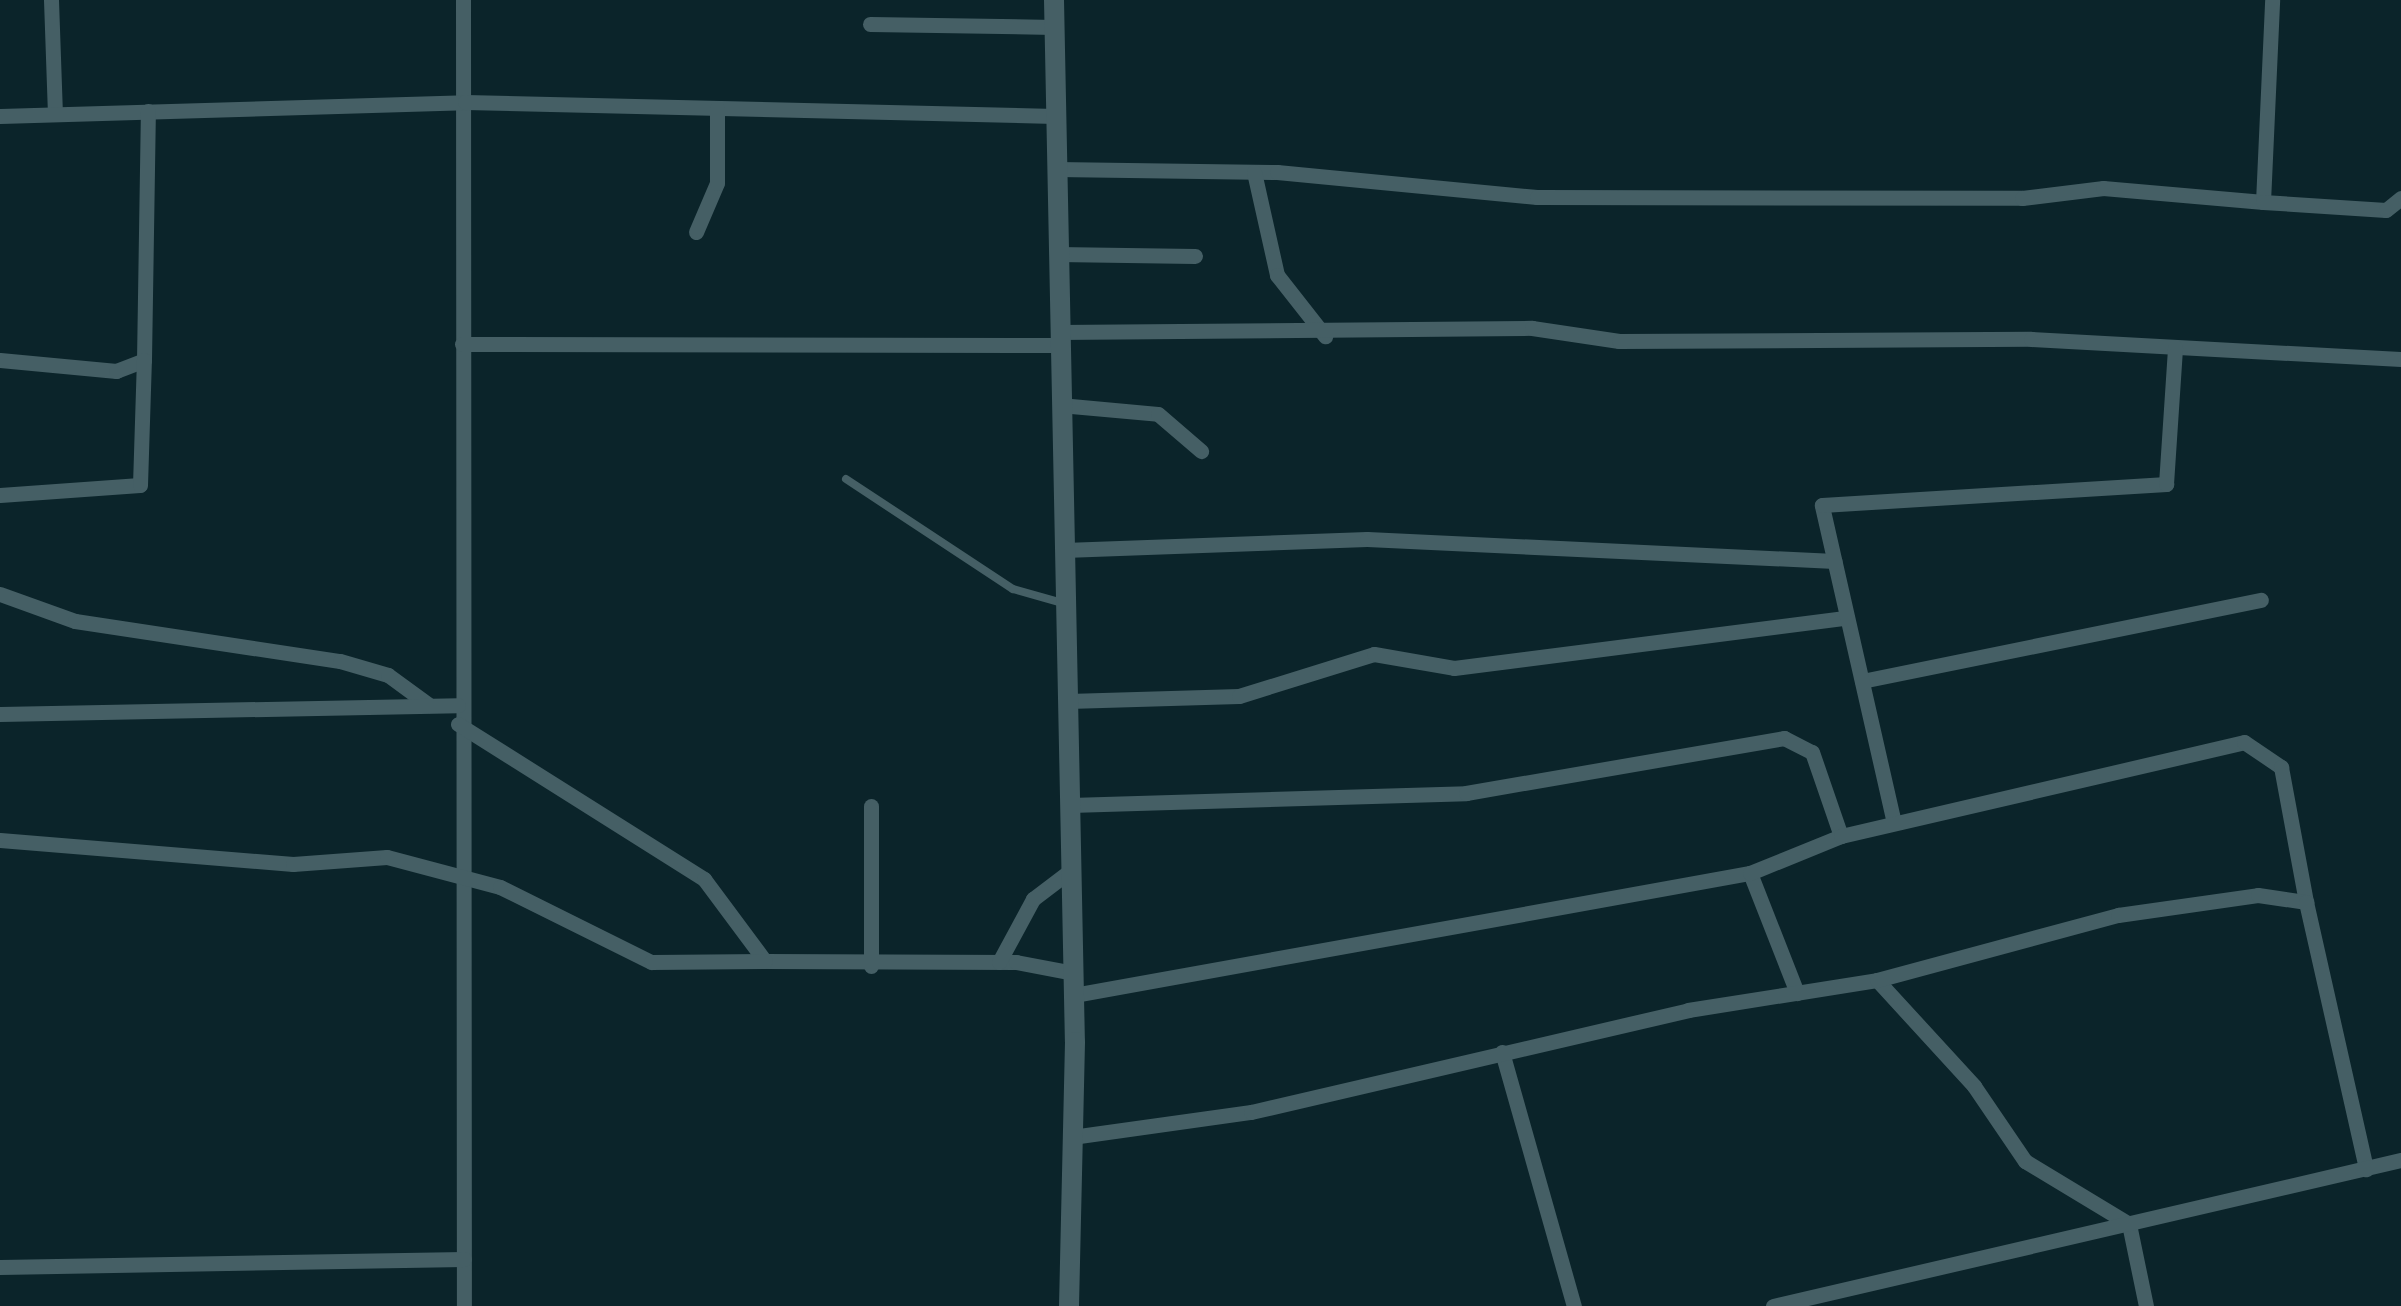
<!DOCTYPE html>
<html>
<head>
<meta charset="utf-8">
<style>
	body { margin:0 }
	#map { position:relative; width:2401px; height:1306px; overflow:hidden; background:#0b242a; font-family:Merriweather,serif }
	div>[style] { position:absolute }
	.service>* { height:8px; margin:-4px; padding:0 4px; transform-origin:4px; border-radius:4px; background:#455f65 }
	.minor>* { height:15px; margin:-7.5px; padding:0 7.5px; transform-origin:7.5px; border-radius:7.5px; background:#455f65 }
	.tertiary>* { height:20px; margin:-10px; padding:0 10px; transform-origin:10px; border-radius:10px; background:#455f65 }
	span { translate:-50% -50%; white-space:nowrap; text-align:center; line-height:1.15; -webkit-text-stroke:8px #031b20; paint-order:stroke }
</style>
</head>
<body>
<div id="map">
	<div class="service">
		<div style="left:846px;top:479px;width:200px;rotate:33.4deg"></div>
		<div style="left:1013px;top:589px;width:51px;rotate:15.9deg"></div>
	</div>
	<div class="minor">
		<div style="left:51px;top:0;width:113px;rotate:88deg"></div>
		<div style="left:463px;top:0;width:1306px;rotate:89.96deg"></div>
		<div style="left:870px;top:24px;width:184px;rotate:0.9deg"></div>
		<div style="left:0;top:116px;width:465px;rotate:-1.7deg"></div>
		<div style="left:465px;top:102px;width:590px;rotate:1.36deg"></div>
		<div style="left:1056px;top:169px;width:221px;rotate:0.8deg"></div>
		<div style="left:1277px;top:172px;width:261px;rotate:5.5deg"></div>
		<div style="left:1537px;top:197px;width:485px;rotate:0.1deg"></div>
		<div style="left:2022px;top:198px;width:82px;rotate:-7deg"></div>
		<div style="left:2103px;top:188px;width:161px;rotate:5deg"></div>
		<div style="left:2263px;top:202px;width:202px;rotate:-87.4deg"></div>
		<div style="left:1254px;top:172px;width:106px;rotate:77.4deg"></div>
		<div style="left:1277px;top:275px;width:78px;rotate:51.8deg"></div>
		<div style="left:2263px;top:202px;width:123px;rotate:3.7deg"></div>
		<div style="left:2386px;top:210px;width:19px;rotate:-39deg"></div>
		<div style="left:696px;top:232px;width:53px;rotate:-66.8deg"></div>
		<div style="left:717px;top:183px;width:75px;rotate:-90deg"></div>
		<div style="left:1057px;top:254px;width:138px;rotate:0.8deg"></div>
		<div style="left:1058px;top:332px;width:474px;rotate:-0.5deg"></div>
		<div style="left:1532px;top:328px;width:88px;rotate:8.5deg"></div>
		<div style="left:1619px;top:341px;width:412px;rotate:-0.3deg"></div>
		<div style="left:2031px;top:339px;width:371px;rotate:3.1deg"></div>
		<div style="left:462px;top:344px;width:596px;rotate:0.1deg"></div>
		<div style="left:0;top:360px;width:117px;rotate:5.4deg"></div>
		<div style="left:116px;top:371px;width:30px;rotate:-21deg"></div>
		<div style="left:144px;top:360px;width:249px;rotate:-89.1deg"></div>
		<div style="left:1060px;top:405px;width:98px;rotate:5.2deg"></div>
		<div style="left:1158px;top:414px;width:57px;rotate:40.7deg"></div>
		<div style="left:0;top:495px;width:140px;rotate:-4.1deg"></div>
		<div style="left:140px;top:485px;width:125px;rotate:-88.2deg"></div>
		<div style="left:1064px;top:550px;width:303px;rotate:-2.1deg"></div>
		<div style="left:1367px;top:539px;width:468px;rotate:2.7deg"></div>
		<div style="left:0;top:594px;width:80px;rotate:19.8deg"></div>
		<div style="left:75px;top:621px;width:268px;rotate:8.6deg"></div>
		<div style="left:340px;top:661px;width:50px;rotate:16.3deg"></div>
		<div style="left:388px;top:675px;width:51px;rotate:36.2deg"></div>
		<div style="left:1862px;top:681px;width:407px;rotate:-11.5deg"></div>
		<div style="left:1068px;top:701px;width:171px;rotate:-1.7deg"></div>
		<div style="left:1239px;top:696px;width:141px;rotate:-17.3deg"></div>
		<div style="left:1374px;top:654px;width:81px;rotate:9.9deg"></div>
		<div style="left:1454px;top:668px;width:396px;rotate:-7.3deg"></div>
		<div style="left:0;top:714px;width:458px;rotate:-1.1deg"></div>
		<div style="left:458px;top:724px;width:291px;rotate:32.2deg"></div>
		<div style="left:704px;top:879px;width:102px;rotate:53.4deg"></div>
		<div style="left:765px;top:961px;width:251px;rotate:0.2deg"></div>
		<div style="left:1016px;top:962px;width:58px;rotate:10.9deg"></div>
		<div style="left:1070px;top:805px;width:396px;rotate:-1.7deg"></div>
		<div style="left:1466px;top:793px;width:323px;rotate:-9.8deg"></div>
		<div style="left:1784px;top:738px;width:31px;rotate:27deg"></div>
		<div style="left:1812px;top:752px;width:89px;rotate:71deg"></div>
		<div style="left:871px;top:806px;width:160px;rotate:90deg"></div>
		<div style="left:1894px;top:823px;width:326px;rotate:-102.8deg"></div>
		<div style="left:1822px;top:505px;width:345px;rotate:-3.5deg"></div>
		<div style="left:2166px;top:484px;width:137px;rotate:-86.2deg"></div>
		<div style="left:0;top:840px;width:294px;rotate:4.7deg"></div>
		<div style="left:293px;top:864px;width:94px;rotate:-4.3deg"></div>
		<div style="left:387px;top:857px;width:117px;rotate:14.9deg"></div>
		<div style="left:500px;top:887px;width:169px;rotate:26.4deg"></div>
		<div style="left:651px;top:962px;width:114px;rotate:-0.5deg"></div>
		<div style="left:1750px;top:873px;width:129px;rotate:68.6deg"></div>
		<div style="left:999px;top:962px;width:72px;rotate:-61.6deg"></div>
		<div style="left:1033px;top:899px;width:48px;rotate:-37.3deg"></div>
		<div style="left:1877px;top:980px;width:144px;rotate:47.5deg"></div>
		<div style="left:1974px;top:1086px;width:91px;rotate:55.8deg"></div>
		<div style="left:2025px;top:1161px;width:122px;rotate:31.2deg"></div>
		<div style="left:2129px;top:1224px;width:84px;rotate:78.3deg"></div>
		<div style="left:1074px;top:995px;width:687px;rotate:-10.23deg"></div>
		<div style="left:1750px;top:873px;width:98px;rotate:-22.1deg"></div>
		<div style="left:1841px;top:836px;width:414px;rotate:-13.1deg"></div>
		<div style="left:2244px;top:742px;width:45px;rotate:34deg"></div>
		<div style="left:2281px;top:767px;width:137px;rotate:79.5deg"></div>
		<div style="left:1502px;top:1052px;width:264px;rotate:74.2deg"></div>
		<div style="left:1072px;top:1137px;width:181px;rotate:-8deg"></div>
		<div style="left:1251px;top:1112px;width:449px;rotate:-13.1deg"></div>
		<div style="left:1688px;top:1010px;width:191px;rotate:-9deg"></div>
		<div style="left:1877px;top:980px;width:250px;rotate:-15.1deg"></div>
		<div style="left:2118px;top:915px;width:141px;rotate:-8.1deg"></div>
		<div style="left:2258px;top:895px;width:49px;rotate:8.3deg"></div>
		<div style="left:2306px;top:902px;width:274px;rotate:77.3deg"></div>
		<div style="left:0;top:1267px;width:464px;rotate:-1deg"></div>
		<div style="left:1773px;top:1306px;width:645px;rotate:-13.09deg"></div>
	</div>
	<div class="tertiary">
		<div style="left:1054px;top:0;width:1042px;rotate:88.85deg"></div>
		<div style="left:1075px;top:1042px;width:264px;rotate:91.3deg"></div>
	</div>
</div>
</body>
</html>
